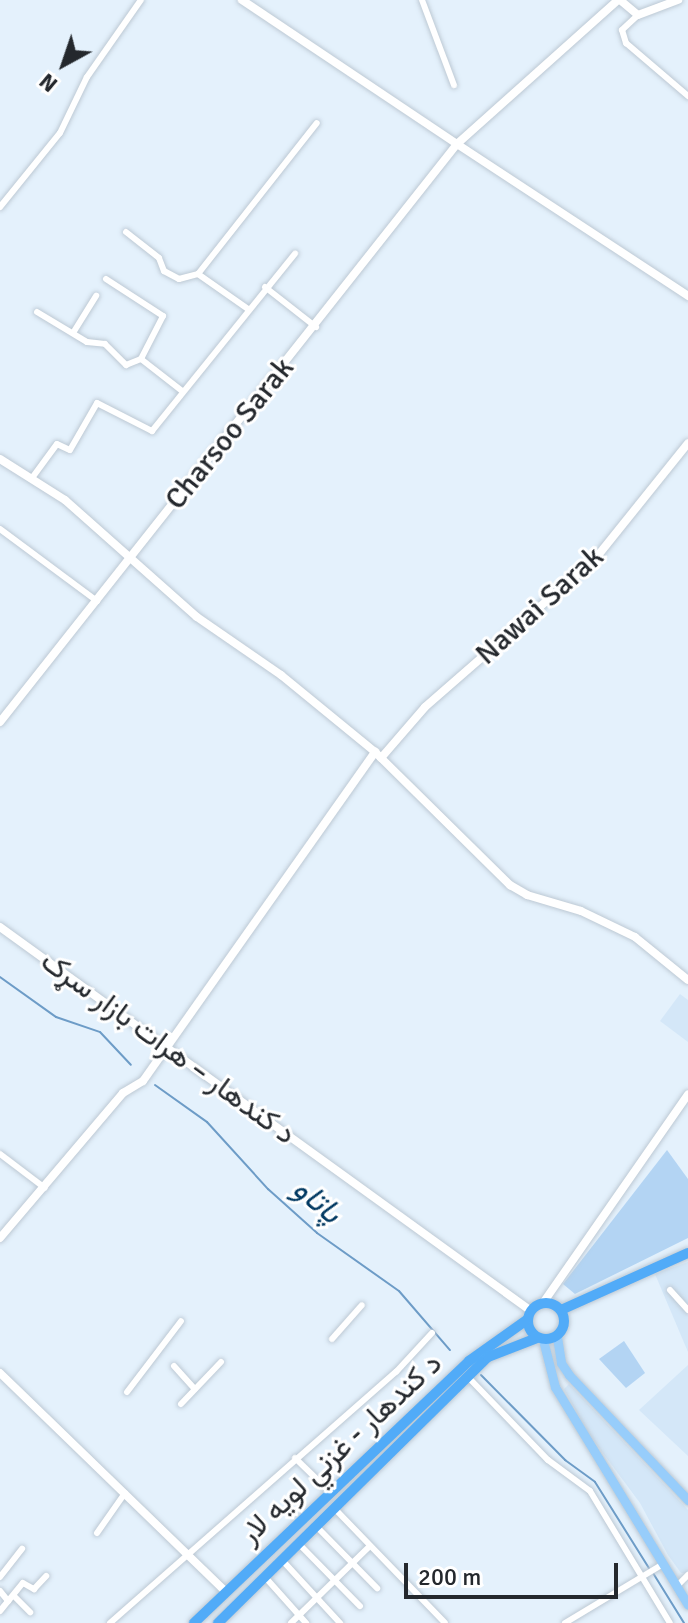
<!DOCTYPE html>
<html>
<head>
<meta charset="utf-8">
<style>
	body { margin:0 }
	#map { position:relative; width:688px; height:1623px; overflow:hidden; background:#e4f1fc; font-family:Signika,Vazirmatn,sans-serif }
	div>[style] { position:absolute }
	.built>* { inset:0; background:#d4e7f8 }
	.green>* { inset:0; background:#b3d4f3 }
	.stream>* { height:2px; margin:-1px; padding:0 1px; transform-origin:1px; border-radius:1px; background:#6d9cc7 }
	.roads { filter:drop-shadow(0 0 2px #bdc9d4) drop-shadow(0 0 2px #bdc9d4) }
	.street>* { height:6px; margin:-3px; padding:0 3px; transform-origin:3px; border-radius:3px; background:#fff }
	.secondary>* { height:8px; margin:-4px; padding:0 4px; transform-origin:4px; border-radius:4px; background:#fff }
	.primary>* { height:9px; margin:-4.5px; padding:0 4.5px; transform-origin:4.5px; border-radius:4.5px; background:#97cdfb }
	.highway>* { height:10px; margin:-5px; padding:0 5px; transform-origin:5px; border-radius:5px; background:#51abf8 }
	.highway>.ring { margin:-5px; padding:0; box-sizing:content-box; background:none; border:10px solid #51abf8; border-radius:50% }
	span { translate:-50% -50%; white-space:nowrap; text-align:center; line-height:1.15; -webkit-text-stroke:6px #fff; paint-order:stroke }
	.street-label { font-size:30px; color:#24282d }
	.water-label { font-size:32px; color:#003861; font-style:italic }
	.north { position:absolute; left:24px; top:24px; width:80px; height:80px; -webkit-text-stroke:6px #fff; paint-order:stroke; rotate:220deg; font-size:22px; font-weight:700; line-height:32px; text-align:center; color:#24282d }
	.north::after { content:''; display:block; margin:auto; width:28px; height:36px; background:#24282d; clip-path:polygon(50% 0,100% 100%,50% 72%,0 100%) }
	.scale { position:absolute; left:404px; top:1563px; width:214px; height:36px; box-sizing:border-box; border:4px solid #24282d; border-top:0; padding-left:10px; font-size:24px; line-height:28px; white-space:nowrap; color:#24282d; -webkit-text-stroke:6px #fff; paint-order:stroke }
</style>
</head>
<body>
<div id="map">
	<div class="built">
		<div style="clip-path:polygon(680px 994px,688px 1000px,688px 1042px,660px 1021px)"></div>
		<div style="clip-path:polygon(688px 1262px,688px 1352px,655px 1274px)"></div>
		<div style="clip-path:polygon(688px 1365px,688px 1456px,639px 1410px)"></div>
		<div style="clip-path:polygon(569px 1384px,688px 1510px,688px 1573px,681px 1573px,668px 1555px,640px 1503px,588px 1433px,564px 1389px)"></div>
	</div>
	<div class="green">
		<div style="clip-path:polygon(667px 1150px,688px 1179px,688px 1238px,575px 1294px,563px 1284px)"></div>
		<div style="clip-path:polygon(624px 1341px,645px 1373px,626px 1388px,599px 1359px)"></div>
	</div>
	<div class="stream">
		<div style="left:0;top:977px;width:69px;rotate:35.5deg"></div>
		<div style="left:56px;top:1017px;width:46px;rotate:18.8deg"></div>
		<div style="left:100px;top:1032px;width:45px;rotate:46.8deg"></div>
		<div style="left:155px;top:1085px;width:64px;rotate:35.4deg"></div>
		<div style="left:207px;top:1122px;width:91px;rotate:47.7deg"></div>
		<div style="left:268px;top:1189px;width:66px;rotate:41.9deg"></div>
		<div style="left:317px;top:1233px;width:100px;rotate:35.3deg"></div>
		<div style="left:399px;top:1291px;width:78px;rotate:49.2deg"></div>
		<div style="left:481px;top:1375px;width:120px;rotate:45.3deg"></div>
		<div style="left:565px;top:1460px;width:37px;rotate:36deg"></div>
		<div style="left:595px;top:1482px;width:102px;rotate:57.9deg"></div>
		<div style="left:653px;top:1573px;width:59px;rotate:58.2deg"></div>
	</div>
	<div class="roads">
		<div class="street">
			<div style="left:422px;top:0;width:91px;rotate:69.4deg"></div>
			<div style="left:638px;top:15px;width:22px;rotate:137deg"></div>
			<div style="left:622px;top:30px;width:14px;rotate:73deg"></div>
			<div style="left:626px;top:43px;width:82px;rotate:40.5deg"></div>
			<div style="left:0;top:207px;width:95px;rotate:-51deg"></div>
			<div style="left:60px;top:133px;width:62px;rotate:-64.3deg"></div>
			<div style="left:87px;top:77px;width:94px;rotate:-55deg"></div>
			<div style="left:126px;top:232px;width:42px;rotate:38.2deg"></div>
			<div style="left:159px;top:258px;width:14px;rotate:69deg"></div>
			<div style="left:164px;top:271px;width:17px;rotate:28deg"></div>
			<div style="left:179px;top:279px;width:20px;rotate:-15deg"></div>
			<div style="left:198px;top:274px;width:61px;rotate:35deg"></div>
			<div style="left:198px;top:274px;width:192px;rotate:-51.8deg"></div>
			<div style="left:106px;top:279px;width:68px;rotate:33deg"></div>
			<div style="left:163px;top:316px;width:48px;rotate:117.1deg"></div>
			<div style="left:265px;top:287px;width:65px;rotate:38.1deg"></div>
			<div style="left:37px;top:312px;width:58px;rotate:31deg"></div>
			<div style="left:87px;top:342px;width:18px;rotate:6deg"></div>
			<div style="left:105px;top:344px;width:30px;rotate:45deg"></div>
			<div style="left:126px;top:365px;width:16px;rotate:-22deg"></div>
			<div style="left:141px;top:359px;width:51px;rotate:37.8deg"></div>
			<div style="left:73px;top:333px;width:44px;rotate:-58.1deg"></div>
			<div style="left:32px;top:478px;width:42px;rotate:-53.7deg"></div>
			<div style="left:57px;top:444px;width:14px;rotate:25deg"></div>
			<div style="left:70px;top:450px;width:54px;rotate:-60.1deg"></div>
			<div style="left:97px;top:403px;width:62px;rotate:27deg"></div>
			<div style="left:152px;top:431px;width:228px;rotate:-51.1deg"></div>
			<div style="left:0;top:529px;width:121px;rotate:36.6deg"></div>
			<div style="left:0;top:1154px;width:56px;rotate:37.1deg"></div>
			<div style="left:670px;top:1290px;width:27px;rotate:48deg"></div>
			<div style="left:332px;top:1339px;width:45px;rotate:-48.6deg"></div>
			<div style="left:174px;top:1366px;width:31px;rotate:48deg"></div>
			<div style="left:468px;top:1377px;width:115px;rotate:46.1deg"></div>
			<div style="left:548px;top:1460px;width:52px;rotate:36.4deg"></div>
			<div style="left:590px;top:1491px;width:154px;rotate:58.8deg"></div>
			<div style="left:127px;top:1392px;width:89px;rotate:-52.7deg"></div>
			<div style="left:181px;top:1404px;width:58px;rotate:-46.4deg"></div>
			<div style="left:295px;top:1458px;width:50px;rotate:44.2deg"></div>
			<div style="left:335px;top:1509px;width:158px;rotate:46deg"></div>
			<div style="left:317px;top:1527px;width:86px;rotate:45.5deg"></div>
			<div style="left:97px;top:1533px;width:49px;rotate:-55deg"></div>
			<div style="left:299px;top:1544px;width:87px;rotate:45.5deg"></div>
			<div style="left:282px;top:1560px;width:86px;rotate:47.4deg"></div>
			<div style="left:0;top:1577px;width:36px;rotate:-52deg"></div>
			<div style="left:265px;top:1577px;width:62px;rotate:48.3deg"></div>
			<div style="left:677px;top:1586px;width:16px;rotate:-45deg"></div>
			<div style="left:0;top:1591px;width:13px;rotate:51deg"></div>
			<div style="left:14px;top:1596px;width:23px;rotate:45deg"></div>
			<div style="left:0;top:1611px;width:36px;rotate:-51deg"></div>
			<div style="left:23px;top:1583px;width:13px;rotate:29deg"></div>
			<div style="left:34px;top:1589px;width:18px;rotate:-47deg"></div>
			<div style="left:110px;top:1623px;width:381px;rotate:-41.3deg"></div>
			<div style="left:396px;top:1372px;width:53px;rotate:-47.3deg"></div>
			<div style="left:291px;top:1623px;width:110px;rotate:-44.3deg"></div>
			<div style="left:565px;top:1623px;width:114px;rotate:-31deg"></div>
		</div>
		<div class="secondary">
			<div style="left:618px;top:0;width:216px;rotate:138.2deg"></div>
			<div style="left:457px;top:144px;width:277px;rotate:33.3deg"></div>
			<div style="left:620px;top:0;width:23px;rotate:40deg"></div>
			<div style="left:638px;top:15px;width:43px;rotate:-20.6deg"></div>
			<div style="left:0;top:459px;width:77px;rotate:32.2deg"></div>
			<div style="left:65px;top:500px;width:176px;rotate:41.6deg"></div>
			<div style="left:197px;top:617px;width:102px;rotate:34.6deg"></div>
			<div style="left:281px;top:675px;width:122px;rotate:39.3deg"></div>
			<div style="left:375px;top:752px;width:190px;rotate:44.6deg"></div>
			<div style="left:510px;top:885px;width:20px;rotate:30deg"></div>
			<div style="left:527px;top:895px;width:56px;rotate:16.5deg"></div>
			<div style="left:581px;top:911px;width:60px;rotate:25.7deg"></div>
			<div style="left:635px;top:937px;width:68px;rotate:39.1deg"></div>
			<div style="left:0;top:722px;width:737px;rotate:-51.67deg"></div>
			<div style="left:457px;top:144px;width:259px;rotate:-146.2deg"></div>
			<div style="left:381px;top:758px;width:67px;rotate:-49.2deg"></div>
			<div style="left:425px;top:707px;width:227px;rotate:-41.1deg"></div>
			<div style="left:596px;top:558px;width:147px;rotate:-51.3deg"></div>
			<div style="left:0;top:927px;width:655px;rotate:35.87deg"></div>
			<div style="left:0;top:1238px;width:190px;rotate:-49.7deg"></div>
			<div style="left:123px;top:1093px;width:23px;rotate:-31deg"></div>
			<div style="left:143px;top:1081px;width:403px;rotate:-54.8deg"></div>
			<div style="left:543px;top:1303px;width:254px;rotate:-55.2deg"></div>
			<div style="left:0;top:1373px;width:315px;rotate:44.1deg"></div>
		</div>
		<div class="primary">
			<div style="left:557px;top:1337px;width:26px;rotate:81deg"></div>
			<div style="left:561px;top:1363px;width:14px;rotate:56deg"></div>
			<div style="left:569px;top:1375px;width:173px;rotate:46.4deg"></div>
			<div style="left:543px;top:1340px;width:49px;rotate:75.7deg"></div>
			<div style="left:555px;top:1387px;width:255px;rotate:58.6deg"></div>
		</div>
		<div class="highway">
			<div class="ring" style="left:528px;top:1303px;width:26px;height:26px"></div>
			<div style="left:561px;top:1310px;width:139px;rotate:-24.2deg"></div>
			<div style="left:194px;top:1623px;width:380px;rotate:-43.6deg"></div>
			<div style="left:469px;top:1361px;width:72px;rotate:-35.4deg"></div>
			<div style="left:218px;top:1623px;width:379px;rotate:-44.6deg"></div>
			<div style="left:488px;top:1357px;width:53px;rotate:-21.2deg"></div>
		</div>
	</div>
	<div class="street-label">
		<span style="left:230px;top:434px;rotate:-51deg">Charsoo Sarak</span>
		<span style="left:540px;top:606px;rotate:-42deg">Nawai Sarak</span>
		<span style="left:168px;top:1048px;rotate:36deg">د کندهار – هرات بازار سړک</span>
		<span style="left:341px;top:1449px;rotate:-43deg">د کندهار - غزني لويه لار</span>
	</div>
	<div class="water-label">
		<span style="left:317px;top:1201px;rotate:40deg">پاتاو</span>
	</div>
	<div class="north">N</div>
	<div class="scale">200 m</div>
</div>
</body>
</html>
